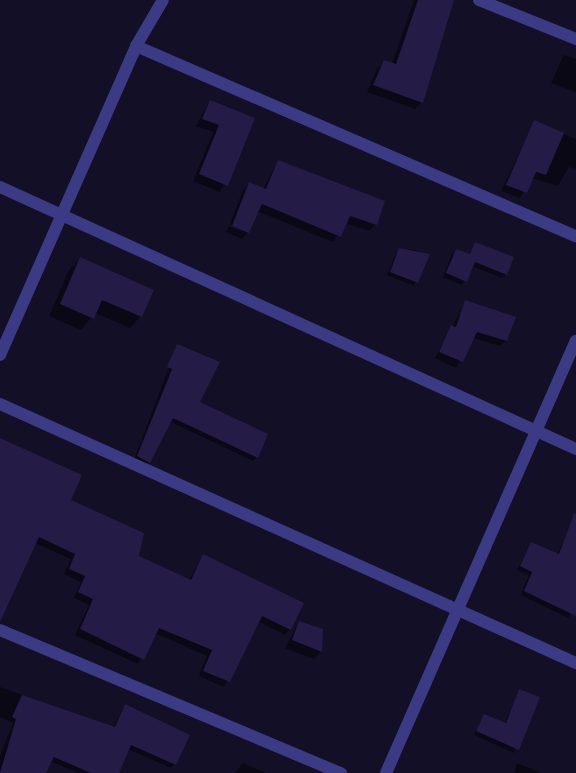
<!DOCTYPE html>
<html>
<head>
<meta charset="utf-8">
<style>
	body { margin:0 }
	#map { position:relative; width:576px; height:773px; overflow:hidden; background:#130f26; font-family:Quicksand,sans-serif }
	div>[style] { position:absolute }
	.shadow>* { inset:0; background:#0007 }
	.building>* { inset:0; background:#241b47 }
	.minor>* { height:12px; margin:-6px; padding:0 6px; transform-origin:6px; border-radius:6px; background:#3d3a85 }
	span { translate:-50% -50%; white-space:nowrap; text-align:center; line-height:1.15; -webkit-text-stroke:5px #130f26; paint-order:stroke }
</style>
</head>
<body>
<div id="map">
	<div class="shadow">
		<div style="clip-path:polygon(414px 0,452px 0,422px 102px,415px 109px,367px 92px,377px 69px,384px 62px,392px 64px)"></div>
		<div style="clip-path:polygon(564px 55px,576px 59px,576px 92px,551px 83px)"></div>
		<div style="clip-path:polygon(210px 101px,254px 119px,220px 192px,193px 181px,213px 132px,196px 126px)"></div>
		<div style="clip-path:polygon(534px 122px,576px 139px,576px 169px,569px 167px,558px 186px,532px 178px,520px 198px,501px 191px)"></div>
		<div style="clip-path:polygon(278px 162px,376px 224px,369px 231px,345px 223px,333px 242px,257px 211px,248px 232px,242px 239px,226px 232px,229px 226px,247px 234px,230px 224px,243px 190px,250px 183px,263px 189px)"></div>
		<div style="clip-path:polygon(475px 244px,506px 274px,502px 278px,472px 266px,462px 285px,443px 277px,452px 254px,456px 250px,469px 255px)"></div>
		<div style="clip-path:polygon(410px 249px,429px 255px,414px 286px,387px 275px,396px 254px)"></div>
		<div style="clip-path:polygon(81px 258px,141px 316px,130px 328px,95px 313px,81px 330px,49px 316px,69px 270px)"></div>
		<div style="clip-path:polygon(466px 301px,506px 341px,500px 346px,473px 338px,456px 368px,435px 358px)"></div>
		<div style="clip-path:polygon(177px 346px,198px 403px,257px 457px,253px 461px,169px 421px,149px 462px,145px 466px,134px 460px)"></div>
		<div style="clip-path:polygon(0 444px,138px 556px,189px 580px,203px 555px,290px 629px,285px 635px,258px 621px,224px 687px,199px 676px,207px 656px,164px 637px,155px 634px,138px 664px,75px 635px,89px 605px,74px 598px,81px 582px,64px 574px,71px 559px,35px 543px,0 566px)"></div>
		<div style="clip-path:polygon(565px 540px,576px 543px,576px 606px,568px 618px,521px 595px,529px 575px,517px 570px,531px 543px,557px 554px)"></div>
		<div style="clip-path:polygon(299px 622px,321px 651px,314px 659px,285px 648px)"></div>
		<div style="clip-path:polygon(0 687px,113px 728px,125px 705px,175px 764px,171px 768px,128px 749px,117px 773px,78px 773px,50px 761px,45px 773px,0 773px,0 756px,13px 723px,0 717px)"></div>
		<div style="clip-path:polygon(520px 691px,514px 753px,474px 735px,484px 715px,504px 724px)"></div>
		<div style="clip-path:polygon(243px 763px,266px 773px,235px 773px)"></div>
		<div style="clip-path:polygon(517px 763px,541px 773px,514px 773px)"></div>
	</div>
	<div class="building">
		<div style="clip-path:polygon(418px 0,454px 0,423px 103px,373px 85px,384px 60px,396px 64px)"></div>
		<div style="clip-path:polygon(210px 100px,255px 118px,228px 186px,199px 174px,219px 125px,202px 119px)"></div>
		<div style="clip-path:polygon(534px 120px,564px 133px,546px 175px,536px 172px,527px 193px,506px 185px)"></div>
		<div style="clip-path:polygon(278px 160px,385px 201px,377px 225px,350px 216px,341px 237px,262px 204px,249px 233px,232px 226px,249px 182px,266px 189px)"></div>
		<div style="clip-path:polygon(475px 242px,514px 257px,507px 275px,475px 262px,467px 282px,446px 273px,456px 249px,470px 254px)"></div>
		<div style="clip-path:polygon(399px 248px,430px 254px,418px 283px,390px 272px)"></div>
		<div style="clip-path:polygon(80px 257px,154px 290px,142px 317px,102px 300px,94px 319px,60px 304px)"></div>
		<div style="clip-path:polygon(465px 300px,516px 317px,507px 341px,477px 332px,463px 362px,439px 352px,451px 325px,456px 327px)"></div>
		<div style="clip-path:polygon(177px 344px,220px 362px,200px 402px,268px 434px,258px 458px,173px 418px,150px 463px,137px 456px,172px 369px,167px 367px)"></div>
		<div style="clip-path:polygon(0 438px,82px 475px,71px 500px,144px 533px,139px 556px,191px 580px,203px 554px,304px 603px,291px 630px,262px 616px,230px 682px,203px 671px,212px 650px,159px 628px,144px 660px,80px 629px,93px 599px,78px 592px,85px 576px,69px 569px,75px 554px,39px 537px,0 622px)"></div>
		<div style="clip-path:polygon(574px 514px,576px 514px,576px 616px,524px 591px,532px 572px,520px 566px,531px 542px,559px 554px)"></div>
		<div style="clip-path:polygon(299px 621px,323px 629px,322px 652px,292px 640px)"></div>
		<div style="clip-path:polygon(519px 689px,540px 697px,519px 750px,476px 731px,484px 714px,506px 723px)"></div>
		<div style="clip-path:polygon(22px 695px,115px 727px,125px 704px,190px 735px,176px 765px,131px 745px,119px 773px,91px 773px,54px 757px,46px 773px,0 773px,16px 719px,12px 717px)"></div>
	</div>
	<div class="minor">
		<div style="left:479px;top:0;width:105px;rotate:21.9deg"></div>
		<div style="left:136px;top:46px;width:479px;rotate:23.4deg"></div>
		<div style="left:0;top:187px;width:633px;rotate:24.46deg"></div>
		<div style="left:0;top:355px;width:338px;rotate:-66.2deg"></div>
		<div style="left:136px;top:46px;width:53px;rotate:-59.6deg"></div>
		<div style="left:0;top:404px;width:632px;rotate:24.21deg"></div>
		<div style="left:0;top:630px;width:370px;rotate:22.8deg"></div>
		<div style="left:386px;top:773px;width:472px;rotate:-66.3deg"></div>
	</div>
</div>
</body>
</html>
